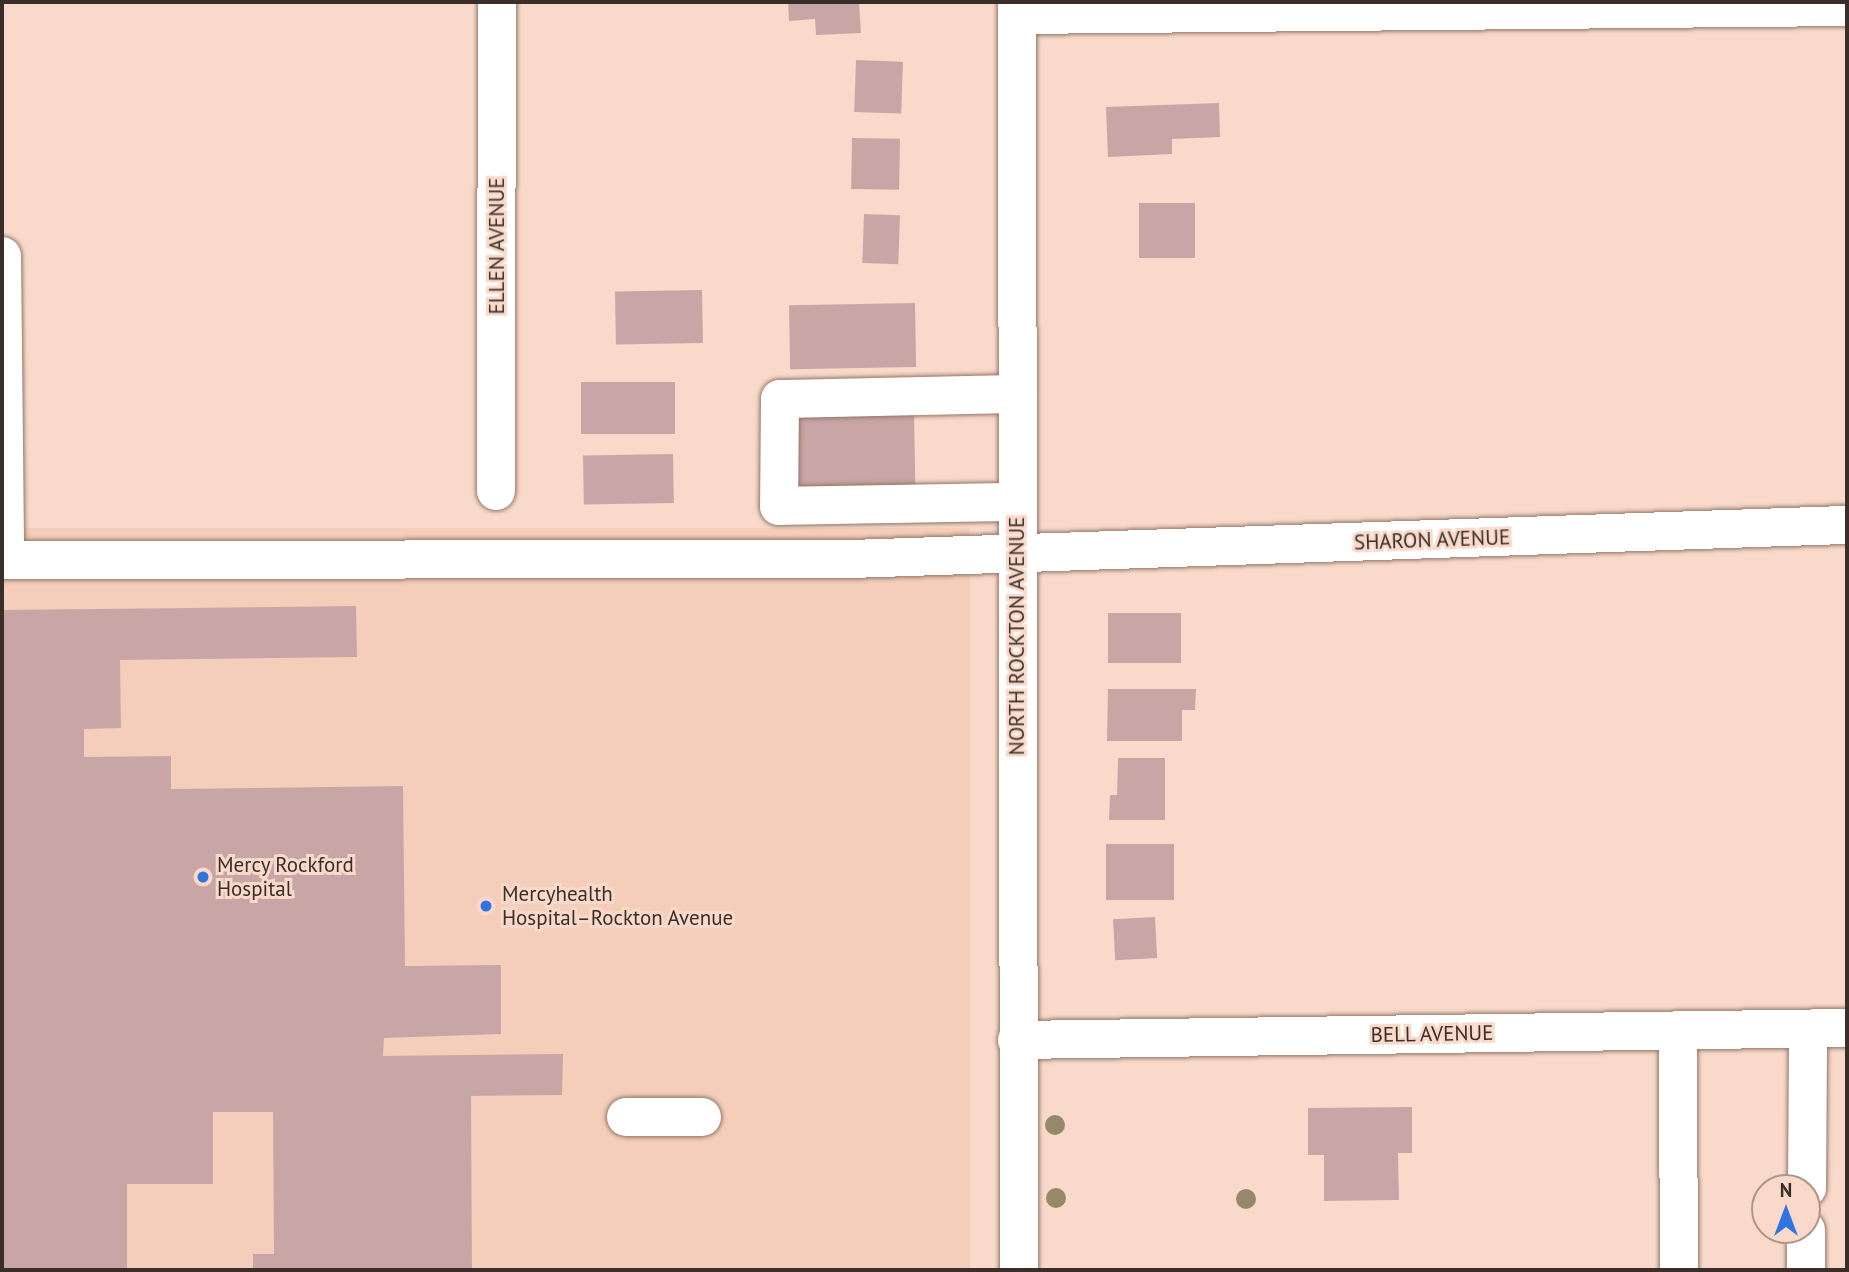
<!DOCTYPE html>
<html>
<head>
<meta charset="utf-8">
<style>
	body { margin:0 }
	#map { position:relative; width:1849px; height:1272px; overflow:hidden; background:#f9daca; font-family:"PT Sans",sans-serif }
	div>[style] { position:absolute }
	.built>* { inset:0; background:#f5cebb; transform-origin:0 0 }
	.building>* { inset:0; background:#c9a6a6; transform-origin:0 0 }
	.roads { filter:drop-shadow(0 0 2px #937769) drop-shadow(0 0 2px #937769) }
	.minor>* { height:38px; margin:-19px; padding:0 19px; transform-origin:19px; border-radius:19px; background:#fff }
	.major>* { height:38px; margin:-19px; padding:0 19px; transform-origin:19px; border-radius:19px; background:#fff }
	.trees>* { width:20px; height:20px; margin:-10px; border-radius:50%; background:#96886b }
	.dots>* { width:19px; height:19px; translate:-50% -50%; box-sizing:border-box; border:4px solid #f9daca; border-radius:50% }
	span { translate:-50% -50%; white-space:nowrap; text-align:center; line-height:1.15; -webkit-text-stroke:6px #f9daca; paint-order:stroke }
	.street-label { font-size:21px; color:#3b2e28 }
	.poi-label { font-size:21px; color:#3b2e28 }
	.left { translate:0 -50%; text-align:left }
	.frame { position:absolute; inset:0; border:4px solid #3b2e28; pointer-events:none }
	.north { position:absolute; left:1751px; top:1174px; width:70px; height:70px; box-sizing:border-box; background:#f9daca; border:2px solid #ad9589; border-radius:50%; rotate:0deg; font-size:19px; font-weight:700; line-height:28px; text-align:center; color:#3b2e28 }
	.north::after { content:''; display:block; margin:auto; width:24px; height:32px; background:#3074e1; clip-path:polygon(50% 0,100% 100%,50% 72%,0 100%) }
</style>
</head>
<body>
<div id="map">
	<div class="built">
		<div style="left:970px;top:528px;width:742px;height:968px;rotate:90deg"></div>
	</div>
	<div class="building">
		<div style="clip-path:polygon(788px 2px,859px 2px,861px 33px,816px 35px,815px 19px,789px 21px)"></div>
		<div style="left:856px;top:60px;width:47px;height:52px;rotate:2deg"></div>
		<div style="clip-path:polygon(1219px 103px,1220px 137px,1172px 139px,1172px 154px,1108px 157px,1106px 107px)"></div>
		<div style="left:852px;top:138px;width:48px;height:51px;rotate:1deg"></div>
		<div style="left:1139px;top:203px;width:56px;height:55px"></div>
		<div style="left:864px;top:214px;width:36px;height:49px;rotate:2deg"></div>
		<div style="left:702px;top:290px;width:53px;height:87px;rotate:89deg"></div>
		<div style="left:915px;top:303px;width:64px;height:126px;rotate:89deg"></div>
		<div style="left:581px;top:382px;width:94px;height:52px"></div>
		<div style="left:914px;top:410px;width:81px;height:123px;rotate:89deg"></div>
		<div style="left:673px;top:454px;width:49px;height:90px;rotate:89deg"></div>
		<div style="clip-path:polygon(356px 606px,357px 657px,120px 660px,121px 728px,84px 729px,84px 757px,171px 756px,171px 789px,403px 786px,405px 966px,501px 965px,501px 1034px,384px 1038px,383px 1056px,563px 1054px,562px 1095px,471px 1096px,472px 1270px,253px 1270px,253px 1254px,274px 1254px,273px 1112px,213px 1112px,213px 1184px,127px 1184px,127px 1270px,2px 1270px,2px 610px)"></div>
		<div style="left:1108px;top:613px;width:73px;height:50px"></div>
		<div style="clip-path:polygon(1108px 689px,1196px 689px,1195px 710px,1182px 710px,1182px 741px,1107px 741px)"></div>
		<div style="clip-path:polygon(1118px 758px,1165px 758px,1165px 820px,1109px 820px,1110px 795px,1117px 795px)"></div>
		<div style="left:1106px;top:844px;width:68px;height:56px"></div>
		<div style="left:1155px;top:917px;width:41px;height:42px;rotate:87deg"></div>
		<div style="clip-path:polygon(1412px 1107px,1412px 1153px,1398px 1153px,1399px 1200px,1324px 1201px,1324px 1155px,1308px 1155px,1308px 1108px)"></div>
	</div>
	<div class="roads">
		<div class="minor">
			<div style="left:1017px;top:15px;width:830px;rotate:-0.55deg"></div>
			<div style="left:2px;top:256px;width:304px;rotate:89.4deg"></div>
			<div style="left:1018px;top:394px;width:238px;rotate:178.8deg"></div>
			<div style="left:780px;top:399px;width:107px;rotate:90.5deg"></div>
			<div style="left:779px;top:506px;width:239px;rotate:-1deg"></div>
			<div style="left:496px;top:491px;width:489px;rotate:-89.9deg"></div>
			<div style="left:2px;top:560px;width:849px;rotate:-0.07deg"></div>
			<div style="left:851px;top:559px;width:997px;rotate:-1.96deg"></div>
			<div style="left:1678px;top:1030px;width:240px;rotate:89.8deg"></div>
			<div style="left:1017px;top:1040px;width:830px;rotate:-0.83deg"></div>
			<div style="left:626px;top:1117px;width:76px"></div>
			<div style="left:1807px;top:1188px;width:159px;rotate:-89.6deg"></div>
			<div style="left:1806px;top:1270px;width:40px;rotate:-90deg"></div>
		</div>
		<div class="major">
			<div style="left:1017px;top:2px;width:1268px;rotate:89.91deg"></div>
		</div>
	</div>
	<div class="trees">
		<div style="left:1055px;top:1125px"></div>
		<div style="left:1056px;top:1198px"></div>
		<div style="left:1246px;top:1199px"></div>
	</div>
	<div class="dots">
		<div style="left:203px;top:877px;background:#3074e1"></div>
		<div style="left:486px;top:906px;background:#3074e1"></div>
	</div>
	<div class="street-label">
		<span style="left:497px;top:246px;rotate:-90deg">ELLEN AVENUE</span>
		<span style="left:1432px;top:540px;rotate:-2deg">SHARON AVENUE</span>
		<span style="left:1017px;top:636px;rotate:-90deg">NORTH ROCKTON AVENUE</span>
		<span style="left:1432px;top:1034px;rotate:-1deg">BELL AVENUE</span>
	</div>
	<div class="poi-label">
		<span class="left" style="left:217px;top:877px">Mercy Rockford<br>Hospital</span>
		<span class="left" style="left:502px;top:906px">Mercyhealth<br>Hospital–Rockton Avenue</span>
	</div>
	<div class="frame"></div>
	<div class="north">N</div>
</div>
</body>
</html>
